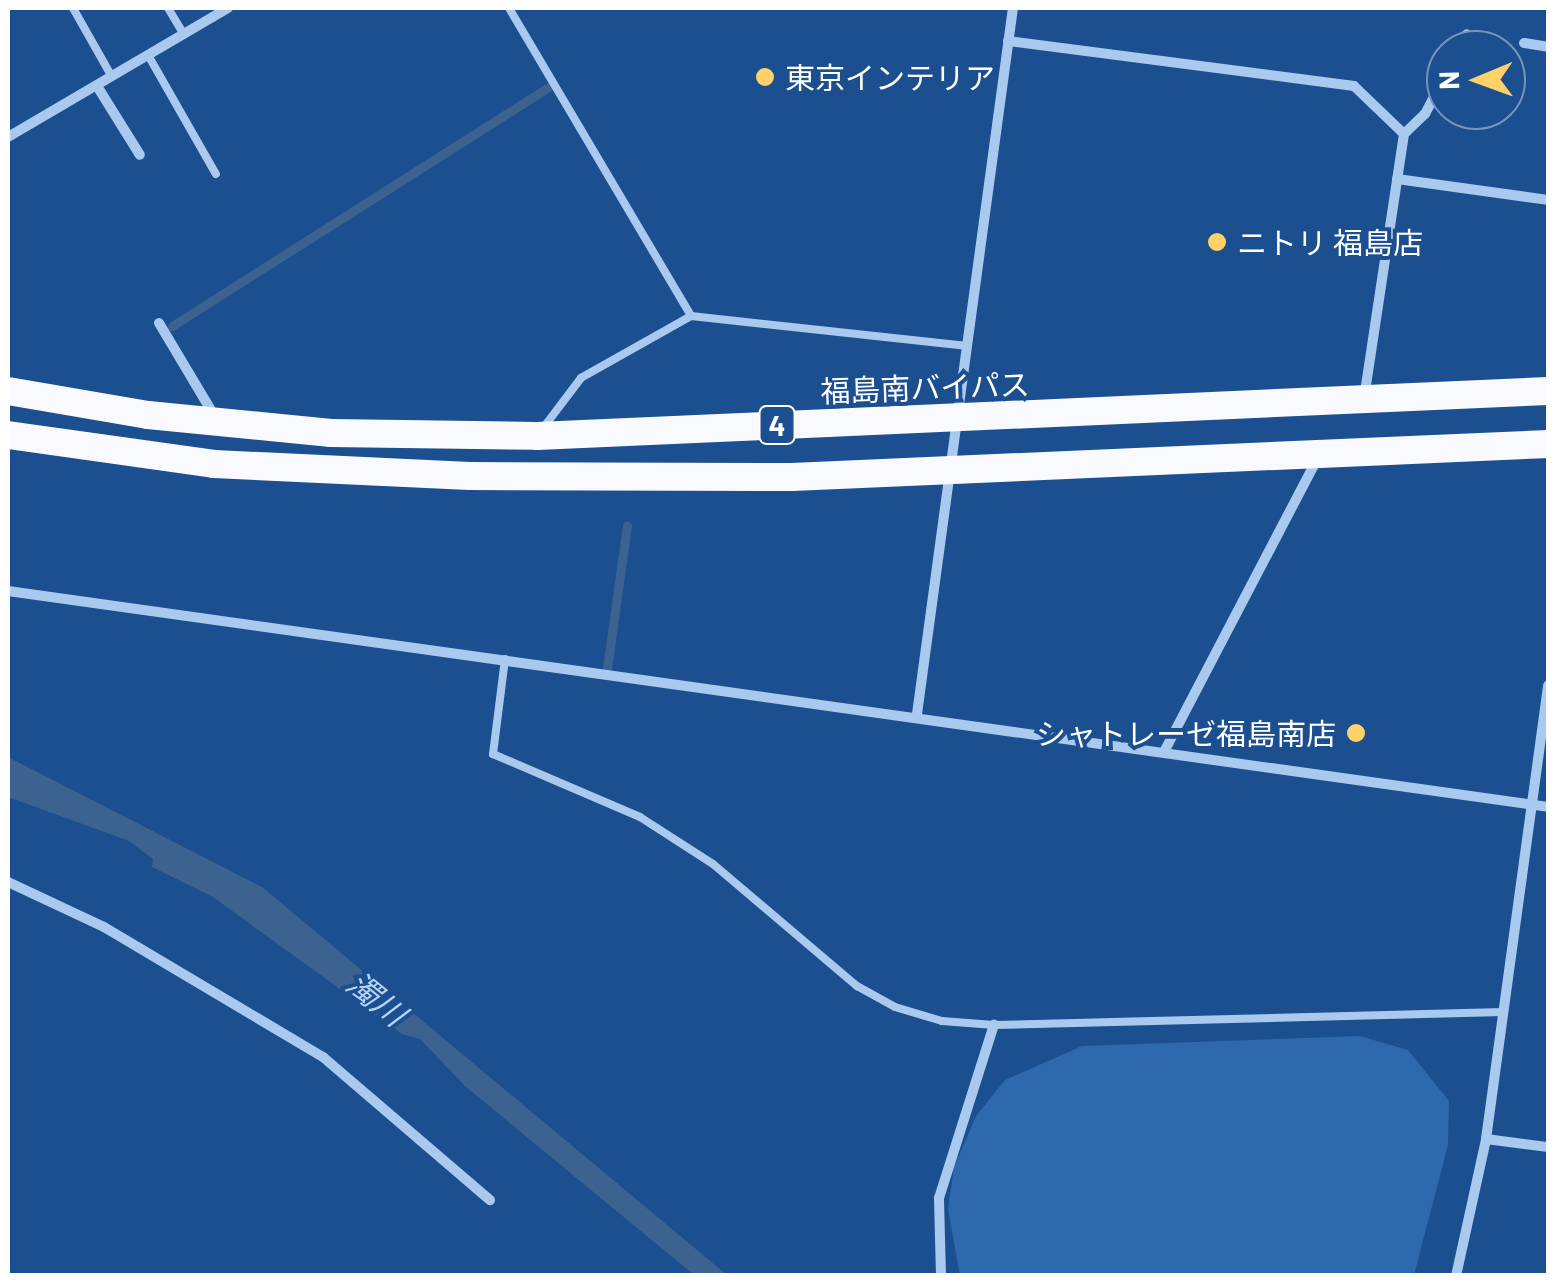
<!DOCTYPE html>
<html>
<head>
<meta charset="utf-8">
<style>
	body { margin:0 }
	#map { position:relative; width:1556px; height:1283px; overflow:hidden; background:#1b4f8f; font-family:Barlow,"Noto Sans JP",sans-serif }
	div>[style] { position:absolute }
	.green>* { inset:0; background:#2e69ad }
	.water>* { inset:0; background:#3c6290 }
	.stream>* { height:9px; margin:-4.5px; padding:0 4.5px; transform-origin:4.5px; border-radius:4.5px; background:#3c6290 }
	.service>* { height:8px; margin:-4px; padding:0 4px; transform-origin:4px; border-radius:4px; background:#a9c9ee }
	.minor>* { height:10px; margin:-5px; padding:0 5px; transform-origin:5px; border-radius:5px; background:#a9c9ee }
	.trunk>* { height:28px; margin:-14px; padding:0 14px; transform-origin:14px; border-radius:14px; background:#f8faff }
	.dots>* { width:28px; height:28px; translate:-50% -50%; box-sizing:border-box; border:5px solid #1b4f8f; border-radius:50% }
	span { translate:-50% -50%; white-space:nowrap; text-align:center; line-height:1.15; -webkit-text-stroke:8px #1b4f8f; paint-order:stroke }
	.shield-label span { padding:2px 8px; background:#1b4f8f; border:2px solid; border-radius:8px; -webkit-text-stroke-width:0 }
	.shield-label { font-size:28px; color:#fff; font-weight:700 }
	.poi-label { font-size:30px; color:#fff }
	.left { translate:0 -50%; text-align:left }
	.right { translate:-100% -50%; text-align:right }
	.street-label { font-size:30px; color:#fff }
	.water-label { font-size:32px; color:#b5d3f5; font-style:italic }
	.frame { position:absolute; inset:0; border:10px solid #fff; pointer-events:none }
	.north { position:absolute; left:1426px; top:30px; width:100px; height:100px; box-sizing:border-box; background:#1b4f8f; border:2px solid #7695bc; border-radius:50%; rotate:269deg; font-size:28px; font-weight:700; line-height:40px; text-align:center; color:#fff }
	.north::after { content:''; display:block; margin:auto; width:35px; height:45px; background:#ffd166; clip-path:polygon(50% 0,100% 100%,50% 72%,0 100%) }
</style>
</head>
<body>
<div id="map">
	<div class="green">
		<div style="clip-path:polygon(1360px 1036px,1408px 1050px,1449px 1101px,1448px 1145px,1414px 1275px,960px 1276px,948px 1209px,954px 1167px,976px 1116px,1005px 1080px,1082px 1046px)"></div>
	</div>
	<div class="water">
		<div style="clip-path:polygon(8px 757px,262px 887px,727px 1275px,694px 1275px,465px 1086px,420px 1039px,402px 1034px,213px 897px,152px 867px,153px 859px,129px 841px,8px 797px)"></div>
	</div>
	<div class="stream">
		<div style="left:172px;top:326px;width:446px;rotate:-32.4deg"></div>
		<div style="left:607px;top:668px;width:144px;rotate:-82deg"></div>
	</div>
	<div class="service">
		<div style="left:73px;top:8px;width:79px;rotate:60.5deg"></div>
		<div style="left:168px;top:8px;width:31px;rotate:59deg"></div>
		<div style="left:509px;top:8px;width:358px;rotate:59.4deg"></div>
		<div style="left:691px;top:316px;width:126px;rotate:150.6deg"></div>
		<div style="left:581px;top:378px;width:61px;rotate:127.1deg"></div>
		<div style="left:148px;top:55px;width:137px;rotate:60.3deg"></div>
		<div style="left:691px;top:316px;width:276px;rotate:6.2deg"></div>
		<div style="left:505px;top:659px;width:96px;rotate:97.2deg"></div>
		<div style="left:493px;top:754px;width:160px;rotate:23.2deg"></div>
		<div style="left:640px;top:817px;width:87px;rotate:32.8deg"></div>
		<div style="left:713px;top:864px;width:189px;rotate:40.3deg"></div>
		<div style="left:857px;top:986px;width:43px;rotate:28.9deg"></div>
		<div style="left:895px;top:1007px;width:49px;rotate:16.6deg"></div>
		<div style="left:942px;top:1021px;width:52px;rotate:4.4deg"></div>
		<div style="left:994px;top:1025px;width:509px;rotate:-1.46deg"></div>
	</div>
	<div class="minor">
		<div style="left:1008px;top:41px;width:349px;rotate:7.4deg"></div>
		<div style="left:1354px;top:86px;width:69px;rotate:43.8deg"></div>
		<div style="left:1404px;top:134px;width:268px;rotate:98.6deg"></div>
		<div style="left:1524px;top:43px;width:24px;rotate:9deg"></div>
		<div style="left:1458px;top:50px;width:18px;rotate:-61deg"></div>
		<div style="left:97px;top:86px;width:81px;rotate:58.1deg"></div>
		<div style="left:1404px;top:134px;width:29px;rotate:-44deg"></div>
		<div style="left:1425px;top:114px;width:45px;rotate:-62.3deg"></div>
		<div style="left:8px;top:137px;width:255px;rotate:-30.4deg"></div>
		<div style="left:1397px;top:179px;width:152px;rotate:7.9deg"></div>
		<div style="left:159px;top:323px;width:109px;rotate:59.2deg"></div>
		<div style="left:8px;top:591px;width:1555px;rotate:7.98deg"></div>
		<div style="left:917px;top:714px;width:712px;rotate:-82.26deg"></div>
		<div style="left:1165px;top:750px;width:328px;rotate:-62.4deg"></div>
		<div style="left:8px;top:882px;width:106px;rotate:25.1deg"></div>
		<div style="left:104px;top:927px;width:255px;rotate:30.7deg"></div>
		<div style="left:323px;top:1057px;width:220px;rotate:40.6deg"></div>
		<div style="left:1486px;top:1139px;width:63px;rotate:7.4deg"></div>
		<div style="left:941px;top:1276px;width:78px;rotate:-91.5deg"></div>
		<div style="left:939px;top:1198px;width:182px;rotate:-72.4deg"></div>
		<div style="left:1456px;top:1276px;width:140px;rotate:-77.6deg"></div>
		<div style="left:1486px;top:1139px;width:458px;rotate:-82.2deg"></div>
	</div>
	<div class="trunk">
		<div style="left:8px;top:391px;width:142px;rotate:9.7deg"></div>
		<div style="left:148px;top:415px;width:184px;rotate:5.6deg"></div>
		<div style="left:331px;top:433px;width:206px;rotate:0.8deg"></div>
		<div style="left:537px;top:436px;width:1012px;rotate:-2.55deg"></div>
		<div style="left:8px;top:435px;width:208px;rotate:8deg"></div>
		<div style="left:214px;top:464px;width:256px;rotate:2.7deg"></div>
		<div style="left:470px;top:476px;width:322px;rotate:0.2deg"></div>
		<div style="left:792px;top:477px;width:757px;rotate:-2.5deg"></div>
	</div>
	<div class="dots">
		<div style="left:765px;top:77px;background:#ffd166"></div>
		<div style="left:1217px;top:242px;background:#ffd166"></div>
		<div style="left:1356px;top:733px;background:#ffd166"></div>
	</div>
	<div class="shield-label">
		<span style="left:777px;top:425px">4</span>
	</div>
	<div class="poi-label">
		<span class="left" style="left:785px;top:77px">東京インテリア</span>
		<span class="left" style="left:1237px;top:242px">ニトリ 福島店</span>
		<span class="right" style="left:1336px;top:733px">シャトレーゼ福島南店</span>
	</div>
	<div class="street-label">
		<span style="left:925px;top:387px;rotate:-2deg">福島南バイパス</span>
	</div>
	<div class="water-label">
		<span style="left:377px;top:998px;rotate:39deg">濁川</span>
	</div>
	<div class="frame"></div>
	<div class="north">N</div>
</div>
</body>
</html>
